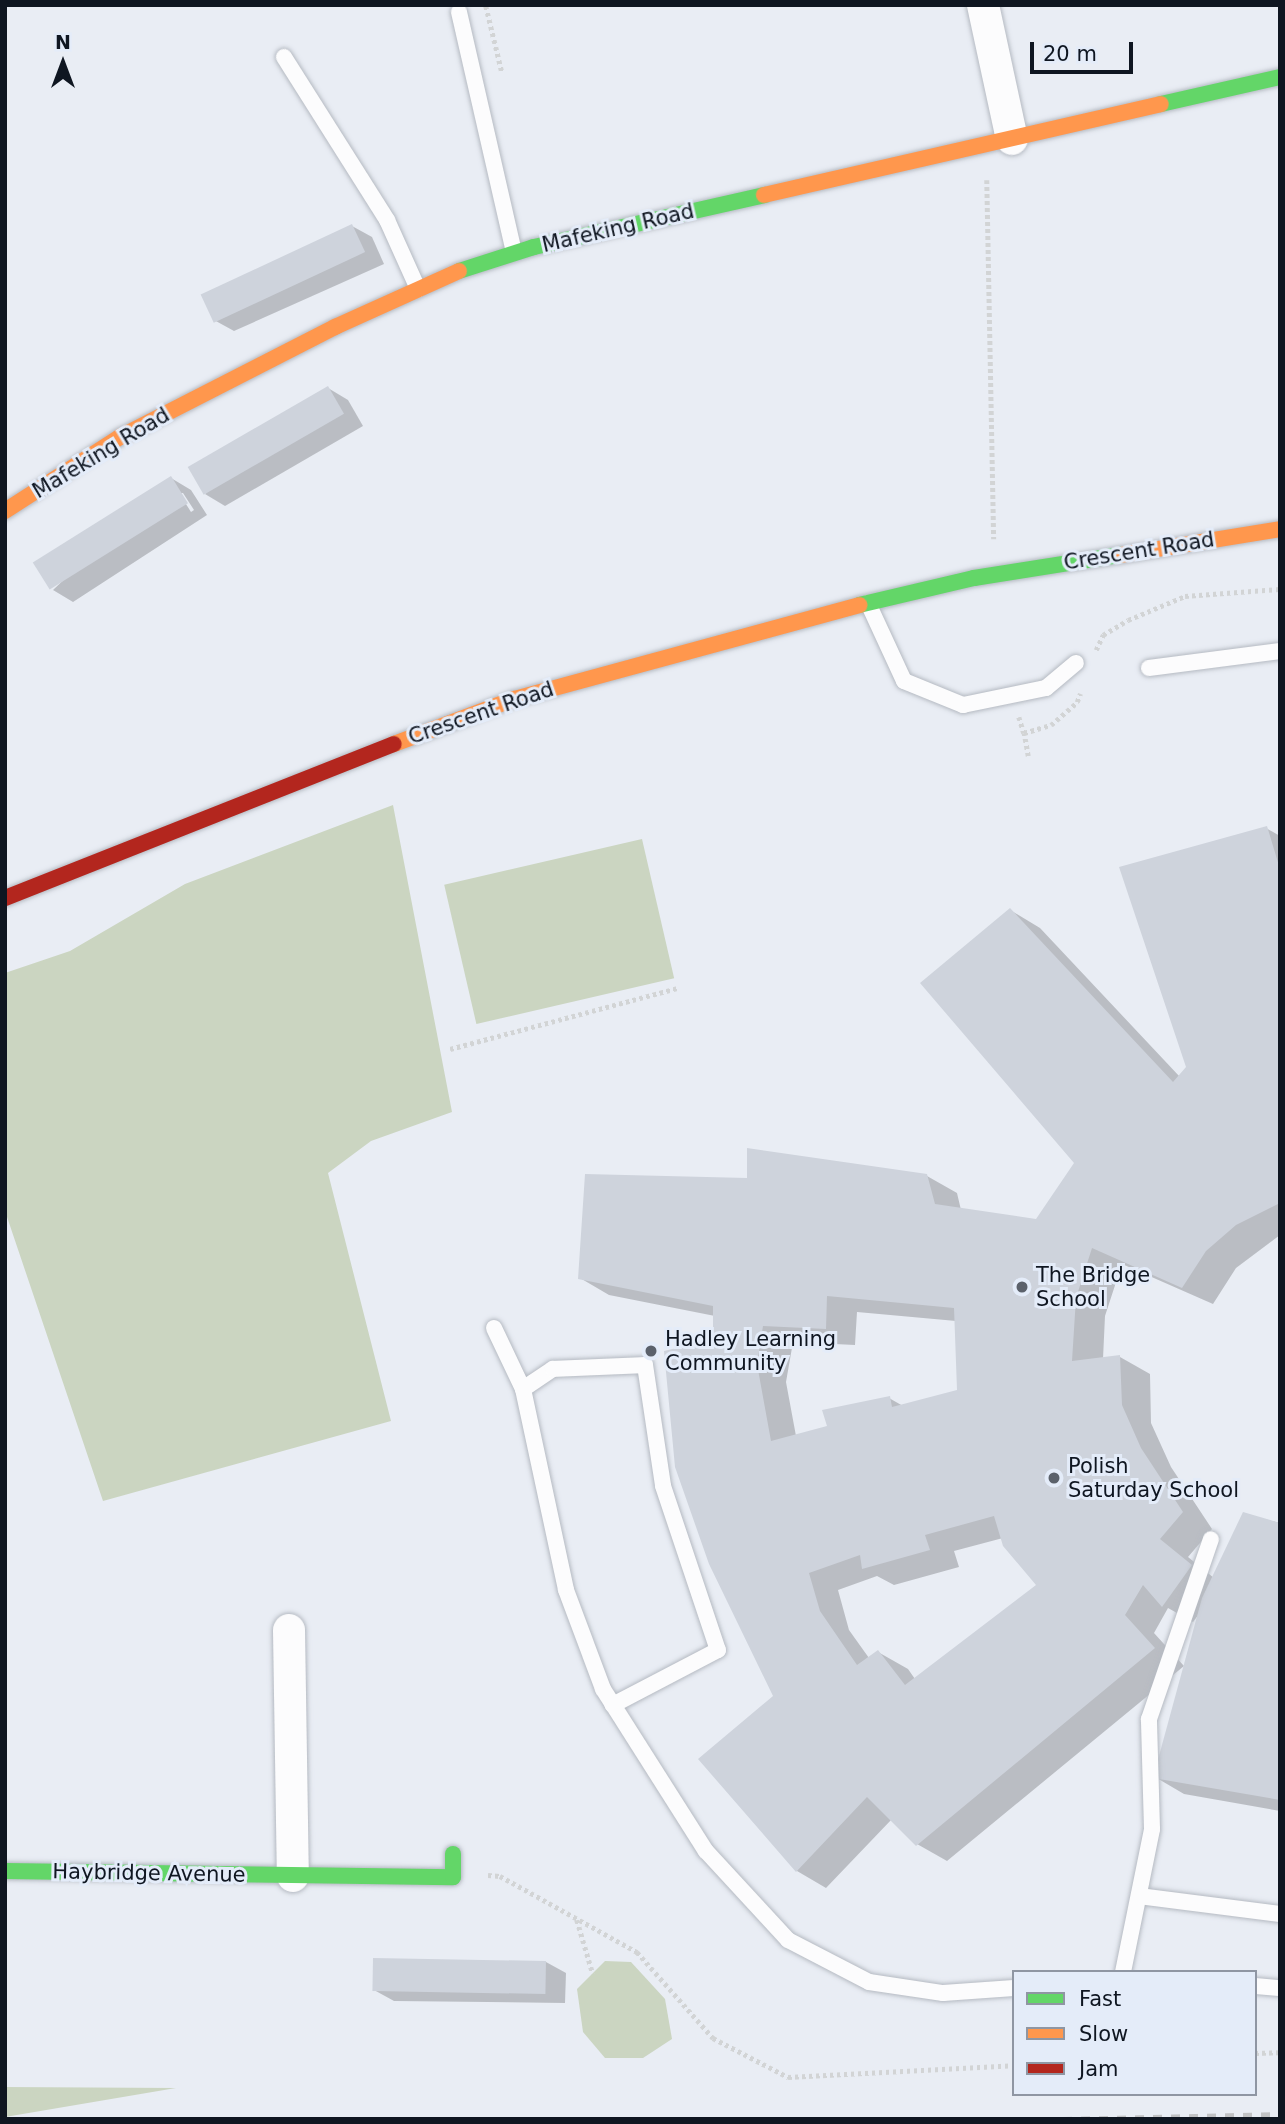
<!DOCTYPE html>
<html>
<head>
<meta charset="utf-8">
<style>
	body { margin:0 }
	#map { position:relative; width:1285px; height:2124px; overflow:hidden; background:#e9edf4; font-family:"DejaVu Sans",sans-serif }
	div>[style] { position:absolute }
	.green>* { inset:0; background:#cbd5c1; transform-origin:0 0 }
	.shadow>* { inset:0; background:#0003 }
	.building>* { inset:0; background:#ced3dc; transform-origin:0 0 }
	.path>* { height:4.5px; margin-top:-2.25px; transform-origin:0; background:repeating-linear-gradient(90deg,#d2d4d5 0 3.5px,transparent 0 7px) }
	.roads { filter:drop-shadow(0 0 2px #b5bac2) drop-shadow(0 0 2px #b5bac2) }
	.lane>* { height:16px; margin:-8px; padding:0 8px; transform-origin:8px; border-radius:8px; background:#fcfcfd }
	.street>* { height:32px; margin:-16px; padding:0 16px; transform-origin:16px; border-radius:16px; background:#fcfcfd }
	.fast>* { height:16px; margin:-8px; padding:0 8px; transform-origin:8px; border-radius:8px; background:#63d668 }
	.slow>* { height:16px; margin:-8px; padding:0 8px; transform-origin:8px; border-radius:8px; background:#ff974d }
	.jam>* { height:16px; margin:-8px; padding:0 8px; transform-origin:8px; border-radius:8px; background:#b3261e }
	.rail>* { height:5px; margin-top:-2.5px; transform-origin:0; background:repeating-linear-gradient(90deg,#c1c2c4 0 9px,transparent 0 18px) }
	.dots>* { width:19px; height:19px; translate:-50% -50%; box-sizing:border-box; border:4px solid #e4ecf9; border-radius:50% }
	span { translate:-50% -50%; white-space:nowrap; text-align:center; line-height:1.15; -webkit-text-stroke:6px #e4ecf9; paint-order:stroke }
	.street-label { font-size:21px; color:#0f1621 }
	.poi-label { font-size:21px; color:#0f1621 }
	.left { translate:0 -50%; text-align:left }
	.frame { position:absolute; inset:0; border:7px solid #0f1621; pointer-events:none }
	.legend { position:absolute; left:1012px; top:1970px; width:245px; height:126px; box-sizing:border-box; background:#e4ecf9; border:2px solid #8f96a3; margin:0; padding:9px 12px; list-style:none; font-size:21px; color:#0f1621 }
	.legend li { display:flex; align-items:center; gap:14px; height:35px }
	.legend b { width:35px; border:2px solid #8f96a3 }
	.north { position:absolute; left:28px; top:28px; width:70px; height:70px; -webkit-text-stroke:5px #e4ecf9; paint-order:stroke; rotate:0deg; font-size:19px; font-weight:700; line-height:28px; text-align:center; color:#0f1621 }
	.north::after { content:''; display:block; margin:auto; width:24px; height:32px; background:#0f1621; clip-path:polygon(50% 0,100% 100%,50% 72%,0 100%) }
	.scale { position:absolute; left:1030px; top:42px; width:103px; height:32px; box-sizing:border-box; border:4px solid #0f1621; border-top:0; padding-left:9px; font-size:21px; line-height:24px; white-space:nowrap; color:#0f1621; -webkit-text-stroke:5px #e4ecf9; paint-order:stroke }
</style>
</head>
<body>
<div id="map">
	<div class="green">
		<div style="clip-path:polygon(393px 805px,452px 1112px,371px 1141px,328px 1173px,391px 1421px,103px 1501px,5px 1211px,5px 973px,70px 951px,185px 884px)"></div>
		<div style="left:642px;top:839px;width:143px;height:203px;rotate:77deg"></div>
		<div style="clip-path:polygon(605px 1961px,631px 1962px,665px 1999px,672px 2039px,643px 2058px,605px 2058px,583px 2032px,577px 1989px)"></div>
		<div style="clip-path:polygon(5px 2087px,176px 2088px,5px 2117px)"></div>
	</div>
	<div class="shadow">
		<div style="clip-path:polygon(352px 226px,372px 237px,384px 264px,234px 331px,214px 320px)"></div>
		<div style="clip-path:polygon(328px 388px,348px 400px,363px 426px,225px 506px,205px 494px)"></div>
		<div style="clip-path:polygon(evenodd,171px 478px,191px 490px,207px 515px,73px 602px,53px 590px,171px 478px,179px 493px,183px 493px,194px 510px,191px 512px,179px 493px)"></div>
		<div style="clip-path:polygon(evenodd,1266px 828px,1280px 836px,1280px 1235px,1236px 1268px,1213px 1304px,1122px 1264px,1105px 1316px,1103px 1359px,1120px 1357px,1150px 1374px,1151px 1423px,1171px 1467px,1212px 1529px,1188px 1557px,1214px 1578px,1244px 1514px,1280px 1523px,1280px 1811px,1184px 1794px,1155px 1777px,1199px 1614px,1193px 1622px,1168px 1608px,1154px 1633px,1184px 1666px,947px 1861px,917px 1844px,892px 1819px,826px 1888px,797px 1871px,775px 1696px,715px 1341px,715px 1316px,609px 1295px,580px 1278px,748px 1180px,927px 1176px,957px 1193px,961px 1210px,1037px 1221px,1076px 1163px,1010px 910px,1040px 928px,1180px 1077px,1188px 1067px,1266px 828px,857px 1312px,956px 1321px,959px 1391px,903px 1406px,889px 1398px,829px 1427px,796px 1436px,786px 1382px,793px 1342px,855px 1345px,857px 1312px,1266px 828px,1003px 1538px,1038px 1585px,915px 1679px,908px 1669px,878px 1652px,869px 1658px,849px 1630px,838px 1590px,877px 1576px,894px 1585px,959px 1567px,954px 1551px,1003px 1538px)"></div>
		<div style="clip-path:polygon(546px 1962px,566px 1973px,565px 2003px,394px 2001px,374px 1990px)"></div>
	</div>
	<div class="building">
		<div style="left:352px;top:224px;width:31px;height:167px;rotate:65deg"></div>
		<div style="left:328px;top:386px;width:32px;height:162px;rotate:60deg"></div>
		<div style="left:171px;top:476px;width:32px;height:163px;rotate:58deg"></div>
		<div style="clip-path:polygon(evenodd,1267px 826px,1280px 869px,1280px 1203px,1236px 1225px,1206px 1251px,1182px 1288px,1092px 1248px,1076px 1298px,1072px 1361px,1120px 1355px,1122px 1405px,1141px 1448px,1183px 1512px,1160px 1539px,1192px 1565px,1162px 1607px,1143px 1585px,1125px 1615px,1155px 1648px,916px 1846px,867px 1797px,796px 1872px,698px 1759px,773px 1696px,709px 1564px,675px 1467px,664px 1351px,713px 1339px,713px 1306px,578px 1279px,585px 1174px,747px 1178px,747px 1148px,927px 1174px,935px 1204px,1036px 1219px,1074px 1163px,920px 983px,1010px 908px,1173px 1082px,1186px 1067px,1119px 867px,1267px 826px,827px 1296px,954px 1308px,957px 1390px,892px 1407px,890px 1396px,822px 1410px,827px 1426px,771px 1441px,757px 1364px,763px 1326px,826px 1329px,827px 1296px,1267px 826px,994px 1516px,1003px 1546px,1036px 1585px,905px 1685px,878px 1650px,857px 1665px,820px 1611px,809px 1573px,860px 1555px,862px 1569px,930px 1550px,925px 1535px,994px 1516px)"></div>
		<div style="clip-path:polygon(1243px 1512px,1280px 1523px,1280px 1800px,1153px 1778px,1202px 1598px)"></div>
		<div style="left:373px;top:1958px;width:173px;height:33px;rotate:1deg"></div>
	</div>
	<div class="path">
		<div style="left:486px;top:6px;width:68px;rotate:76.4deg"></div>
		<div style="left:987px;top:180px;width:359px;rotate:88.9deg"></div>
		<div style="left:1096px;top:650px;width:17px;rotate:-65deg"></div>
		<div style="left:1103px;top:635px;width:29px;rotate:-31deg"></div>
		<div style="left:1128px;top:620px;width:62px;rotate:-22.8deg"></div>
		<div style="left:1185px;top:596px;width:95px;rotate:-4.2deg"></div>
		<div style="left:1019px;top:717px;width:17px;rotate:73deg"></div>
		<div style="left:1028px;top:756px;width:23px;rotate:-100deg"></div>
		<div style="left:1024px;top:733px;width:28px;rotate:-17deg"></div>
		<div style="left:1051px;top:725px;width:35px;rotate:-41deg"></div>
		<div style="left:1077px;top:702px;width:9px;rotate:-69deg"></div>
		<div style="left:450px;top:1049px;width:236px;rotate:-15deg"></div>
		<div style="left:488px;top:1875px;width:12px;rotate:5deg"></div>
		<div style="left:500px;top:1876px;width:157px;rotate:29deg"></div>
		<div style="left:637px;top:1952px;width:115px;rotate:48.5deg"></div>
		<div style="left:713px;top:2038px;width:85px;rotate:27.5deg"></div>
		<div style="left:788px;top:2077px;width:226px;rotate:-3deg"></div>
		<div style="left:577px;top:1920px;width:56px;rotate:73.5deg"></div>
		<div style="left:1255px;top:2053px;width:25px;rotate:-2deg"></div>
	</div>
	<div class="roads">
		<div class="lane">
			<div style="left:459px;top:12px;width:246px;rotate:77.1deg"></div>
			<div style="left:284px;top:57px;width:193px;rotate:57.7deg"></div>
			<div style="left:387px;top:220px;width:76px;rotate:65.8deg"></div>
			<div style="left:868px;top:603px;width:86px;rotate:65.2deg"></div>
			<div style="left:904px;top:681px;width:64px;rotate:22.1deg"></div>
			<div style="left:963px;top:705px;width:85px;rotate:-11.6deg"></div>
			<div style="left:1046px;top:688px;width:39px;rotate:-40deg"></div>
			<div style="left:1149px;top:668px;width:132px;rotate:-7.4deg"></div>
			<div style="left:494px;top:1328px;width:68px;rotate:64.6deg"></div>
			<div style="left:523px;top:1389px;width:206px;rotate:77.9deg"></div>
			<div style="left:566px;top:1590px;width:106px;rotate:69.5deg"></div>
			<div style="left:603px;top:1689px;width:192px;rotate:57.6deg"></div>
			<div style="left:706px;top:1851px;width:121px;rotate:47.3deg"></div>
			<div style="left:788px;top:1940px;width:91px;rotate:27.4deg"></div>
			<div style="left:869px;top:1982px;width:75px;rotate:8.5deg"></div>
			<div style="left:943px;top:1993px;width:71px;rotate:-4deg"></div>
			<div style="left:523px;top:1389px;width:36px;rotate:-34deg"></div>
			<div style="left:553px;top:1369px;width:92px;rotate:-2.5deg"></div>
			<div style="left:645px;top:1365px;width:122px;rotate:81.5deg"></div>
			<div style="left:663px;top:1486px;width:173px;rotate:71.5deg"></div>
			<div style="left:718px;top:1650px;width:119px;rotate:152.4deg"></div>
			<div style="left:1139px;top:1896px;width:142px;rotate:7.3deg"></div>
			<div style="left:1123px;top:1972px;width:146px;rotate:-78.5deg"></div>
			<div style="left:1152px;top:1829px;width:110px;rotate:-91.6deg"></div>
			<div style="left:1149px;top:1719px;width:190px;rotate:-71deg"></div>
			<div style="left:1255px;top:1986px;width:25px;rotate:5deg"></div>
		</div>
		<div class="street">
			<div style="left:983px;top:5px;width:137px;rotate:77.8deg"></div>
			<div style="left:289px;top:1630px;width:246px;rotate:89.1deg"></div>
		</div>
		<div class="fast">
			<div style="left:1161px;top:104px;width:122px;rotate:-12.8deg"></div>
			<div style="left:459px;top:271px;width:79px;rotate:-17.7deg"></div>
			<div style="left:534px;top:247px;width:236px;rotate:-12.7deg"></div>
			<div style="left:859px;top:605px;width:118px;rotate:-13.2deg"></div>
			<div style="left:974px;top:578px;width:148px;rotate:-9deg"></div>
			<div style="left:5px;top:1871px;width:448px;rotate:0.8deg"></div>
			<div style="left:453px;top:1877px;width:23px;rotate:-90deg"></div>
		</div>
		<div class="slow">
			<div style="left:764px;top:195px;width:407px;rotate:-12.9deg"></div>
			<div style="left:5px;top:511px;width:137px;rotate:-32.8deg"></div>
			<div style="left:120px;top:437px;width:242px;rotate:-27.1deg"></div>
			<div style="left:335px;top:327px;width:136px;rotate:-24.3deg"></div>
			<div style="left:1120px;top:555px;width:162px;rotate:-9.2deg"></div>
			<div style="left:394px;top:744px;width:128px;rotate:-20.6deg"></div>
			<div style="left:514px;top:699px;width:358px;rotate:-15.2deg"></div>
		</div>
		<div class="jam">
			<div style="left:5px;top:898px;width:418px;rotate:-21.6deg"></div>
		</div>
	</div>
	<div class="rail">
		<div style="left:1063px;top:2119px;width:217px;rotate:-1.3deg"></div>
	</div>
	<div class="dots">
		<div style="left:1022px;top:1287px;background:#5b616b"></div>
		<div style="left:651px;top:1351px;background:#5b616b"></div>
		<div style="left:1054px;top:1478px;background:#5b616b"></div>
	</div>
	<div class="street-label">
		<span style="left:618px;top:228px;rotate:-13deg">Mafeking Road</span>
		<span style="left:101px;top:453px;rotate:-31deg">Mafeking Road</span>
		<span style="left:1139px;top:551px;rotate:-9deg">Crescent Road</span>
		<span style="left:481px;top:713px;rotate:-19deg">Crescent Road</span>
		<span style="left:149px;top:1873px;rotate:1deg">Haybridge Avenue</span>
	</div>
	<div class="poi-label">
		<span class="left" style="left:1036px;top:1287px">The Bridge<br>School</span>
		<span class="left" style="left:665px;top:1351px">Hadley Learning<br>Community</span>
		<span class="left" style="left:1068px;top:1478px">Polish<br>Saturday School</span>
	</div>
	<div class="frame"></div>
	<ul class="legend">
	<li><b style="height:9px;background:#63d668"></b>Fast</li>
	<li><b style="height:9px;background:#ff974d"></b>Slow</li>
	<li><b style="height:9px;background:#b3261e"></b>Jam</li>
	</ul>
	<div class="north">N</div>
	<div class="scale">20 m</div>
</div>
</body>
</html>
